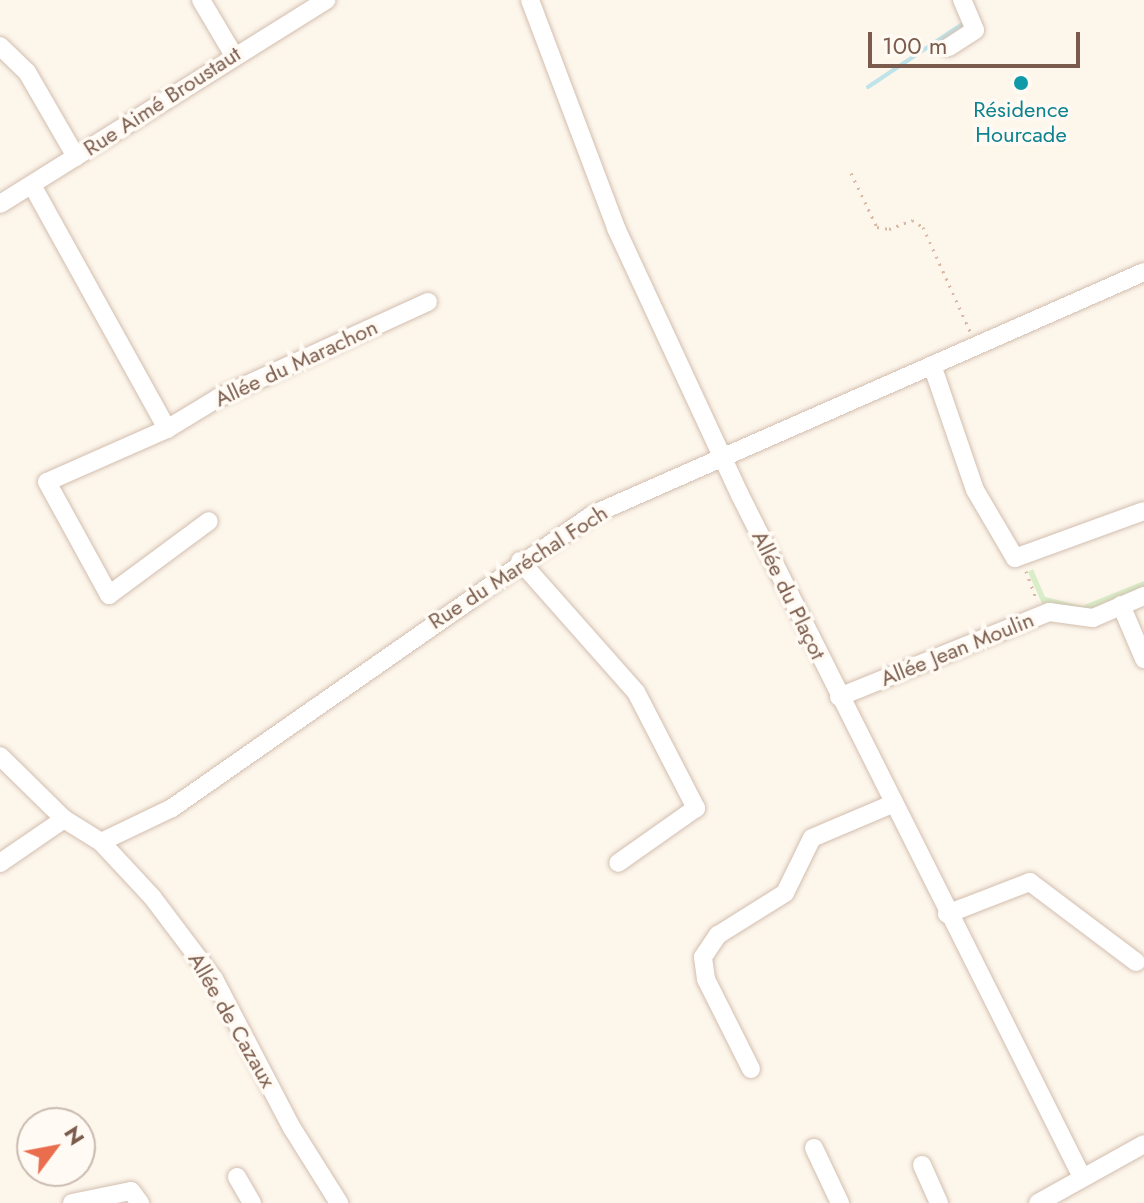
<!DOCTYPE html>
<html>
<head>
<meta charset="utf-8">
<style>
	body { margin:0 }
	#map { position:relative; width:1144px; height:1203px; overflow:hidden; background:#fdf6eb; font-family:Jost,sans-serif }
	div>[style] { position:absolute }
	.green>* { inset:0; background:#d8edc8 }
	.stream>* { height:4px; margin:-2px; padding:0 2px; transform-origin:2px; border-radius:2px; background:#bee3e9 }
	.path>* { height:3px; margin-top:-1.5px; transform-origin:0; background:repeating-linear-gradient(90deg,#dab8a4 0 2px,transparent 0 8px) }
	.roads { filter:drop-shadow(0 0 2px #d2beaf) drop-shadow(0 0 2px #d2beaf) }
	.minor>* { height:18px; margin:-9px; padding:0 9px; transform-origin:9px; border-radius:9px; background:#fff }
	.dots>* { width:22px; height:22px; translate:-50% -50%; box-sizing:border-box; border:4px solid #fffaf3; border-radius:50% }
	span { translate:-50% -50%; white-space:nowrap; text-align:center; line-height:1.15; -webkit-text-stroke:7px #fffaf3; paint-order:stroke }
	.street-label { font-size:22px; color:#7b5c4c }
	.culture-label { font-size:22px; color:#0d838f }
	.north { position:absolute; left:16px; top:1107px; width:80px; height:80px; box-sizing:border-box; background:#fffaf3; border:2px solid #cabbb0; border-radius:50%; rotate:58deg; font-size:22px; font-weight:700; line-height:32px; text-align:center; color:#7b5c4c }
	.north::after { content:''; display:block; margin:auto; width:28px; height:36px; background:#ea6d4e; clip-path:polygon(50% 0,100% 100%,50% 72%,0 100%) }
	.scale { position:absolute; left:868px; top:32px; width:212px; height:36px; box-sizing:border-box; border:4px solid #7b5c4c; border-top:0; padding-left:10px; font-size:24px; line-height:28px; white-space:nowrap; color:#7b5c4c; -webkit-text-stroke:6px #fffaf3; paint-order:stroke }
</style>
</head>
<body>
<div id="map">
	<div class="green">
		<div style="clip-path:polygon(1033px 569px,1045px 597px,1082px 606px,1144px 581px,1144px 589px,1089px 612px,1043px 606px,1028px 572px)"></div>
	</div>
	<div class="stream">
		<div style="left:868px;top:87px;width:115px;rotate:-33.7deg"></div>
	</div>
	<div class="path">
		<div style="left:851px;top:173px;width:60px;rotate:64.3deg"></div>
		<div style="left:877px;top:227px;width:12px;rotate:9deg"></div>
		<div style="left:889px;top:229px;width:25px;rotate:-21deg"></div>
		<div style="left:912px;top:220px;width:13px;rotate:32deg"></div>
		<div style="left:923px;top:227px;width:114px;rotate:65.7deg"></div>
		<div style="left:1026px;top:571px;width:32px;rotate:70deg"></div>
	</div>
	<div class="roads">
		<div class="minor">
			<div style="left:201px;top:0;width:63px;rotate:59.3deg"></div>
			<div style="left:530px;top:0;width:244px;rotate:69.3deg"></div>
			<div style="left:616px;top:228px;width:294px;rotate:65.1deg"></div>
			<div style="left:740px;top:495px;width:761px;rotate:63.37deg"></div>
			<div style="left:0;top:46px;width:37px;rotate:44deg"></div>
			<div style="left:27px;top:72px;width:98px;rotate:60deg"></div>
			<div style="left:949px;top:47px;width:31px;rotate:-33deg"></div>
			<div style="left:975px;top:30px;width:33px;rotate:-113deg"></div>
			<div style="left:32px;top:185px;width:279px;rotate:61deg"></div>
			<div style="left:167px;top:429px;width:60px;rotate:-31.3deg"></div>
			<div style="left:218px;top:398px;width:231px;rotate:-24.6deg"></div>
			<div style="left:0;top:204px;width:385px;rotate:-32deg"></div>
			<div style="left:932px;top:365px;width:132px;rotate:71deg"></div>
			<div style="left:975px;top:490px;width:79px;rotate:59.5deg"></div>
			<div style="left:1015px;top:558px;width:137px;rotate:-20deg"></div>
			<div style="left:167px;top:429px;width:131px;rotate:156.2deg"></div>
			<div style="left:47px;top:482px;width:129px;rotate:61.2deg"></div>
			<div style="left:109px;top:595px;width:124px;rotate:-36.5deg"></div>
			<div style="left:520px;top:561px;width:175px;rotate:48.5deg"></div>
			<div style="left:636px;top:692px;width:131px;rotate:62.7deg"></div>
			<div style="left:696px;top:808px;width:95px;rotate:144.8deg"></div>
			<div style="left:1121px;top:605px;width:59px;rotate:66.9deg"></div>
			<div style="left:839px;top:697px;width:227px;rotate:-22deg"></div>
			<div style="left:1049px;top:612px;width:44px;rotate:7.8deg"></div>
			<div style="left:1093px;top:618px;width:56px;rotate:-23.3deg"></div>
			<div style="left:0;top:756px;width:90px;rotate:44.5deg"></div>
			<div style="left:64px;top:819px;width:44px;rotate:31.9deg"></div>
			<div style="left:101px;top:842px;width:76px;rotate:47.1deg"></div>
			<div style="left:153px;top:898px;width:101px;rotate:53deg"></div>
			<div style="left:214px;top:979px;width:168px;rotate:62.4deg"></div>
			<div style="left:292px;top:1128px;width:89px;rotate:57.9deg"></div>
			<div style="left:101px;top:842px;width:79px;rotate:-25.6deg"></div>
			<div style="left:172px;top:808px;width:512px;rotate:-34.9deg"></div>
			<div style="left:592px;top:515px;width:603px;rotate:-23.76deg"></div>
			<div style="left:0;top:863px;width:78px;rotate:-34.5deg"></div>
			<div style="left:947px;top:914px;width:89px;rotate:-21.1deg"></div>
			<div style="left:1030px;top:882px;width:133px;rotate:37deg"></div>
			<div style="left:751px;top:1069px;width:101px;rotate:-116.6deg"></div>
			<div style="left:706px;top:979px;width:22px;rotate:-98deg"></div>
			<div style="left:703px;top:957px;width:27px;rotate:-56deg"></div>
			<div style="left:718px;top:935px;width:79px;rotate:-32.1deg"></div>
			<div style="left:785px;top:893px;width:61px;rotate:-63.9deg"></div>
			<div style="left:812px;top:838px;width:87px;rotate:-23deg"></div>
			<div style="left:814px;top:1148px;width:61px;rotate:64.7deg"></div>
			<div style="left:922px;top:1165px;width:42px;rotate:65.9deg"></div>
			<div style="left:237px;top:1177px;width:30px;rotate:60deg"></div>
			<div style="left:72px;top:1203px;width:60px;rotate:-11.5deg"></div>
			<div style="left:131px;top:1191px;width:15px;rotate:53deg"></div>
			<div style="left:1038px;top:1203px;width:121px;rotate:-29.1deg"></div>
		</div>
	</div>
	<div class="dots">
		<div style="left:1021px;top:83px;background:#0f9aa8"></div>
	</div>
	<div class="street-label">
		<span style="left:162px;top:101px;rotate:-33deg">Rue Aimé Broustaut</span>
		<span style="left:296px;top:363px;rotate:-25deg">Allée du Marachon</span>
		<span style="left:518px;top:567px;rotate:-33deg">Rue du Maréchal Foch</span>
		<span style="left:789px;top:595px;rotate:64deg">Allée du Plaçot</span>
		<span style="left:957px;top:649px;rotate:-22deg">Allée Jean Moulin</span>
		<span style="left:232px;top:1020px;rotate:60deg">Allée de Cazaux</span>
	</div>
	<div class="culture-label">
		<span style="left:1021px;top:122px">Résidence<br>Hourcade</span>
	</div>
	<div class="north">N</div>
	<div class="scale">100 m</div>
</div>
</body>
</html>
